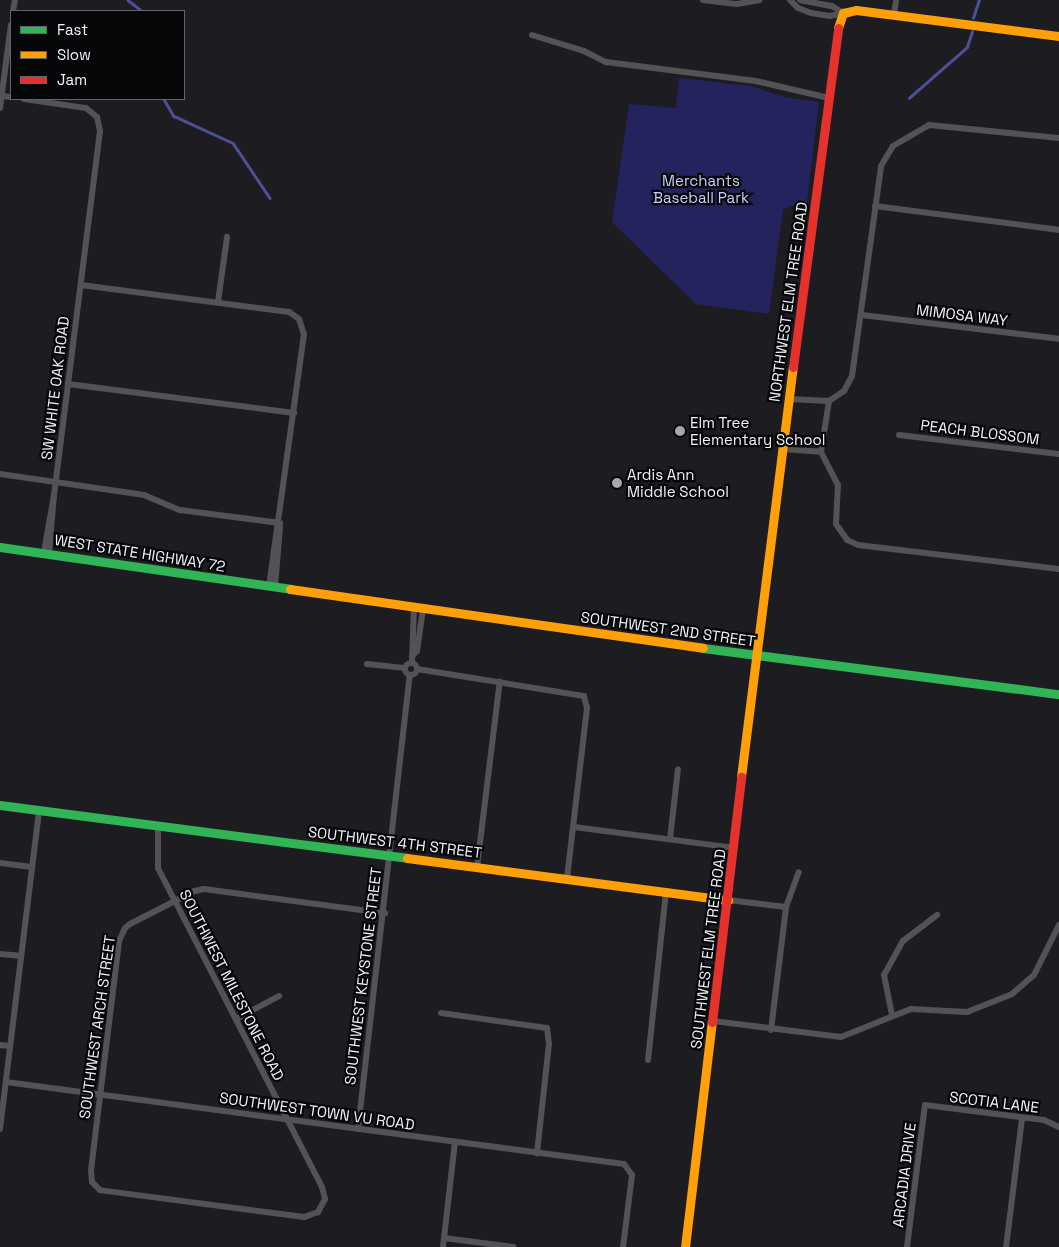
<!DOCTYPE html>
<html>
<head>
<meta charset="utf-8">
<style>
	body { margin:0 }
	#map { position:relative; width:1059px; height:1247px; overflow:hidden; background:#1d1d21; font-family:"Space Grotesk",sans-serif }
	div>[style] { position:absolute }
	.green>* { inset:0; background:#24235e }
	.stream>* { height:2.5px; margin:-1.25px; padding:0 1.25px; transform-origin:1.25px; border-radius:1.25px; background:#4c5097 }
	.street>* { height:6px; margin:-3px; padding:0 3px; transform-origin:3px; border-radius:3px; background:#535356 }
	.street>.ring { margin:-3px; padding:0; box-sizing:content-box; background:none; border:6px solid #535356; border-radius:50% }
	.fast>* { height:9px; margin:-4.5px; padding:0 4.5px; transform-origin:4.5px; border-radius:4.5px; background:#30b455 }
	.slow>* { height:9px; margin:-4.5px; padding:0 4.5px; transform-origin:4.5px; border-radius:4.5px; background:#ff9f0a }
	.jam>* { height:9px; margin:-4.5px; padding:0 4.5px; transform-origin:4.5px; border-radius:4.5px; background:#e5322d }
	.dots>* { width:14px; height:14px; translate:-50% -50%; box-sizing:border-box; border:2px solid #060709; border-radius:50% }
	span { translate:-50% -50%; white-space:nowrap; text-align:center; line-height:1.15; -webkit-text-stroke:4.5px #060709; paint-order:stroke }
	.park-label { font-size:15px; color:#c8cffa }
	.street-label { font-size:15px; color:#f1f2f7 }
	.poi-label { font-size:15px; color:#f1f2f7 }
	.left { translate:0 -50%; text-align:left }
	.legend { position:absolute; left:10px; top:10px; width:175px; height:90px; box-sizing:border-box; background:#060709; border:1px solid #646568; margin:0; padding:6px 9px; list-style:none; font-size:15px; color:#f1f2f7 }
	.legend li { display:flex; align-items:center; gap:10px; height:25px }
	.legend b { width:25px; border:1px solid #646568 }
</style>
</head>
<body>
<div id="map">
	<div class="green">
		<div style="clip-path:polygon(679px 78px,751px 86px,784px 97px,819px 102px,807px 202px,783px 209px,769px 314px,696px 304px,612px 222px,629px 104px,676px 108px)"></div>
	</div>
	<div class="stream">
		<div style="left:128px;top:0;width:18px;rotate:38deg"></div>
		<div style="left:973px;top:18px;width:19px;rotate:-72deg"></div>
		<div style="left:909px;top:98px;width:77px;rotate:-41.3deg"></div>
		<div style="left:967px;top:47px;width:16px;rotate:-72deg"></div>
		<div style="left:164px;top:99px;width:20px;rotate:60deg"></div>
		<div style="left:174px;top:116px;width:65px;rotate:24.6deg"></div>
		<div style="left:233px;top:143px;width:66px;rotate:56.1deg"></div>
	</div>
	<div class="street">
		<div style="left:703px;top:0;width:34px;rotate:7deg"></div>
		<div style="left:737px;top:4px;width:23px;rotate:-10deg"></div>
		<div style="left:790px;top:0;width:11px;rotate:45deg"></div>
		<div style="left:798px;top:8px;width:14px;rotate:21deg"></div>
		<div style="left:811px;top:13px;width:19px;rotate:9deg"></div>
		<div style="left:830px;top:16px;width:13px;rotate:-13deg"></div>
		<div style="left:800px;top:0;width:33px;rotate:11deg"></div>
		<div style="left:832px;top:6px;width:13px;rotate:32deg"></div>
		<div style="left:13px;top:11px;width:11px;rotate:-80deg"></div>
		<div style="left:894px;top:15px;width:15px;rotate:-82deg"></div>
		<div style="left:532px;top:35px;width:54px;rotate:17.1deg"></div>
		<div style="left:584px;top:51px;width:25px;rotate:27deg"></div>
		<div style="left:606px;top:62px;width:151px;rotate:7.2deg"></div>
		<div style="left:756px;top:81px;width:75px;rotate:13.1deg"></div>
		<div style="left:2px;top:96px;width:9px;rotate:6deg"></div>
		<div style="left:24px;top:99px;width:63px;rotate:8.3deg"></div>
		<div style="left:86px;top:108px;width:14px;rotate:39deg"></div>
		<div style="left:97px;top:117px;width:14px;rotate:78deg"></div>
		<div style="left:100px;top:131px;width:367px;rotate:97.2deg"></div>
		<div style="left:0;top:108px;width:84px;rotate:-82.5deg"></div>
		<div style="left:875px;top:206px;width:186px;rotate:7.4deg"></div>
		<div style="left:81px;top:285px;width:210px;rotate:7.4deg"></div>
		<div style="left:289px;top:312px;width:12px;rotate:35deg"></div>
		<div style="left:299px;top:319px;width:16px;rotate:72deg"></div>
		<div style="left:304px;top:334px;width:254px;rotate:97.9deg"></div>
		<div style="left:218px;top:302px;width:66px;rotate:-82.1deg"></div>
		<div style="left:862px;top:315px;width:198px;rotate:6.9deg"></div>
		<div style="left:68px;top:384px;width:228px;rotate:7.3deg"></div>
		<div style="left:789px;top:399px;width:40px;rotate:2.9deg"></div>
		<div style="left:829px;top:401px;width:18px;rotate:-34deg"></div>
		<div style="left:844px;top:391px;width:17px;rotate:-62deg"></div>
		<div style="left:852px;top:376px;width:212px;rotate:-82.1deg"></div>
		<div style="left:881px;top:166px;width:23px;rotate:-59deg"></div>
		<div style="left:893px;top:146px;width:42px;rotate:-30.3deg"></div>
		<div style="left:929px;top:125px;width:131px;rotate:5.7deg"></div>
		<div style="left:899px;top:435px;width:161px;rotate:6.8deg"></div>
		<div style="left:782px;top:449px;width:39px;rotate:4deg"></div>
		<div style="left:821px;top:452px;width:37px;rotate:63deg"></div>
		<div style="left:838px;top:485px;width:39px;rotate:93deg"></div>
		<div style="left:836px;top:524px;width:19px;rotate:55deg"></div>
		<div style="left:847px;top:540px;width:12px;rotate:24deg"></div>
		<div style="left:858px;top:545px;width:202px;rotate:6.8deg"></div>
		<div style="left:821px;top:452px;width:52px;rotate:-81.1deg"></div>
		<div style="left:0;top:474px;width:146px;rotate:8.3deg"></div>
		<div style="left:144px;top:495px;width:39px;rotate:23deg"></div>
		<div style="left:180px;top:510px;width:101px;rotate:7.4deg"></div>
		<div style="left:44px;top:552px;width:58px;rotate:-80deg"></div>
		<div style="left:54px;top:495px;width:58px;rotate:94.9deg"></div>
		<div style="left:275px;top:587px;width:60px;rotate:-85.2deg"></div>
		<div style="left:412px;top:656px;width:7px;rotate:-45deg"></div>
		<div style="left:417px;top:651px;width:42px;rotate:-81.9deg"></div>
		<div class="ring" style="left:405px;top:663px;width:6px;height:6px"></div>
		<div style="left:412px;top:663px;width:56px;rotate:-88deg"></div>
		<div style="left:367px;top:664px;width:37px;rotate:6deg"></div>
		<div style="left:417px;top:669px;width:169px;rotate:9.2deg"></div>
		<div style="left:584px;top:696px;width:12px;rotate:76deg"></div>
		<div style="left:587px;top:708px;width:172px;rotate:96.7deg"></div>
		<div style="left:158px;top:825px;width:43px;rotate:90deg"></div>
		<div style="left:158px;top:868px;width:37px;rotate:63deg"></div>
		<div style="left:175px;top:901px;width:322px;rotate:62.8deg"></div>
		<div style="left:322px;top:1187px;width:12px;rotate:76deg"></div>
		<div style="left:325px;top:1199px;width:15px;rotate:118deg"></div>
		<div style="left:318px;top:1212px;width:15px;rotate:160deg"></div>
		<div style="left:304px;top:1217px;width:206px;rotate:-172.5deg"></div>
		<div style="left:100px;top:1190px;width:11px;rotate:-135deg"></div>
		<div style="left:92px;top:1182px;width:12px;rotate:-95deg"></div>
		<div style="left:91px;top:1170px;width:231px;rotate:-83deg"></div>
		<div style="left:119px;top:941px;width:14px;rotate:-65deg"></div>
		<div style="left:125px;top:928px;width:6px;rotate:-39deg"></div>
		<div style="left:130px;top:924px;width:51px;rotate:-27.1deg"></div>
		<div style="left:175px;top:901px;width:22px;rotate:-27deg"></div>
		<div style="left:195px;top:891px;width:9px;rotate:-13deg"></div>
		<div style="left:204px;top:889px;width:183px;rotate:7.6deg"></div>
		<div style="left:574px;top:827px;width:162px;rotate:7.4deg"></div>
		<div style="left:670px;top:839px;width:70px;rotate:-83.5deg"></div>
		<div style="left:0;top:863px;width:32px;rotate:7deg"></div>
		<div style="left:477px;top:867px;width:187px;rotate:-83deg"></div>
		<div style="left:728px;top:900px;width:58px;rotate:6.9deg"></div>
		<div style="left:0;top:954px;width:21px;rotate:5deg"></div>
		<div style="left:441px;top:1013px;width:107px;rotate:8.1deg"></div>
		<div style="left:547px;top:1028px;width:16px;rotate:83deg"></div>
		<div style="left:549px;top:1044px;width:110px;rotate:96.3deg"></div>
		<div style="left:892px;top:1015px;width:41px;rotate:-101.3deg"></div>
		<div style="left:884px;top:975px;width:39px;rotate:-61deg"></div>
		<div style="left:903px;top:941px;width:43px;rotate:-37.4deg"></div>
		<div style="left:236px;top:1019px;width:49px;rotate:-28.1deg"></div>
		<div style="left:713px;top:1021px;width:129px;rotate:7.1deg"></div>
		<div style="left:841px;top:1037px;width:75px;rotate:-21.8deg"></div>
		<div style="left:911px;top:1009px;width:56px;rotate:3.1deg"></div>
		<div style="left:967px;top:1012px;width:48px;rotate:-21.8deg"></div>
		<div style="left:1012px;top:994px;width:29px;rotate:-41deg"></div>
		<div style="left:1034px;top:975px;width:56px;rotate:-63.4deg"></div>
		<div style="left:771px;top:1030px;width:124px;rotate:-83deg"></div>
		<div style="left:786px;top:907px;width:37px;rotate:-70deg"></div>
		<div style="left:0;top:1045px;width:10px;rotate:6deg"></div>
		<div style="left:648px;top:1060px;width:169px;rotate:-83.9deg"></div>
		<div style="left:6px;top:1082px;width:623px;rotate:7.56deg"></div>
		<div style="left:624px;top:1164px;width:14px;rotate:54deg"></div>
		<div style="left:632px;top:1175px;width:73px;rotate:97.1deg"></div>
		<div style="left:0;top:1129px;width:321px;rotate:-83deg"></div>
		<div style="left:358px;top:1129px;width:456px;rotate:-83.5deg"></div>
		<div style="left:444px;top:1238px;width:70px;rotate:7.4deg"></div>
		<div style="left:443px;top:1247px;width:106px;rotate:-83.5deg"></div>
		<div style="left:907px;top:1247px;width:143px;rotate:-82.8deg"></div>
		<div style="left:925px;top:1105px;width:120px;rotate:7.2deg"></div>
		<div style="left:1044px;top:1120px;width:17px;rotate:25deg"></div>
		<div style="left:1006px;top:1247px;width:129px;rotate:-82.9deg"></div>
	</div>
	<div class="fast">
		<div style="left:0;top:547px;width:293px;rotate:8.2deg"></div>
		<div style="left:703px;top:648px;width:359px;rotate:7.4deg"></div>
		<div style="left:0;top:805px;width:410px;rotate:7.4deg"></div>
	</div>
	<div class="slow">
		<div style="left:838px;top:28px;width:16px;rotate:-72deg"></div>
		<div style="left:843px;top:13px;width:13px;rotate:-13deg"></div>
		<div style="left:856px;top:10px;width:205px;rotate:7.3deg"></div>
		<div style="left:290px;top:589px;width:417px;rotate:8.1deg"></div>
		<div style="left:741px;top:777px;width:413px;rotate:-82.8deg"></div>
		<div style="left:407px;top:858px;width:324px;rotate:7.5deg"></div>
		<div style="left:685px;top:1247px;width:227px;rotate:-83.2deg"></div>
	</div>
	<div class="jam">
		<div style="left:793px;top:367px;width:342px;rotate:-82.4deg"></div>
		<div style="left:712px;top:1022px;width:247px;rotate:-83.2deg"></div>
	</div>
	<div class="dots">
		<div style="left:680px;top:431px;background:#a7a7ac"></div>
		<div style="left:617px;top:483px;background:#a7a7ac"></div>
	</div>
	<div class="park-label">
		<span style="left:701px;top:189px">Merchants<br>Baseball Park</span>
	</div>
	<div class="street-label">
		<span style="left:788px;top:302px;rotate:-82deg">NORTHWEST ELM TREE ROAD</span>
		<span style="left:962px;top:315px;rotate:7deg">MIMOSA WAY</span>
		<span style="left:55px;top:388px;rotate:-83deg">SW WHITE OAK ROAD</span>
		<span style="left:980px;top:432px;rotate:7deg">PEACH BLOSSOM</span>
		<span style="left:140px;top:553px;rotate:9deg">WEST STATE HIGHWAY 72</span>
		<span style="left:668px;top:629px;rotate:8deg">SOUTHWEST 2ND STREET</span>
		<span style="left:395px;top:842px;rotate:7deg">SOUTHWEST 4TH STREET</span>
		<span style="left:708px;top:949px;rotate:-83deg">SOUTHWEST ELM TREE ROAD</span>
		<span style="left:363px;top:976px;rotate:-83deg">SOUTHWEST KEYSTONE STREET</span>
		<span style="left:232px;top:985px;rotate:63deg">SOUTHWEST MILESTONE ROAD</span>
		<span style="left:97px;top:1027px;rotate:-82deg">SOUTHWEST ARCH STREET</span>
		<span style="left:994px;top:1102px;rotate:7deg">SCOTIA LANE</span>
		<span style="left:317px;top:1111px;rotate:8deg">SOUTHWEST TOWN VU ROAD</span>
		<span style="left:904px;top:1175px;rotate:-83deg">ARCADIA DRIVE</span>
	</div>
	<div class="poi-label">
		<span class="left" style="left:690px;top:431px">Elm Tree<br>Elementary School</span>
		<span class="left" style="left:627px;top:483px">Ardis Ann<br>Middle School</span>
	</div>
	<ul class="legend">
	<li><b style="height:6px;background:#30b455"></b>Fast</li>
	<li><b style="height:6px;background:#ff9f0a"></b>Slow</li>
	<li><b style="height:6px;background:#e5322d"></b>Jam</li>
	</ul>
</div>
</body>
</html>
